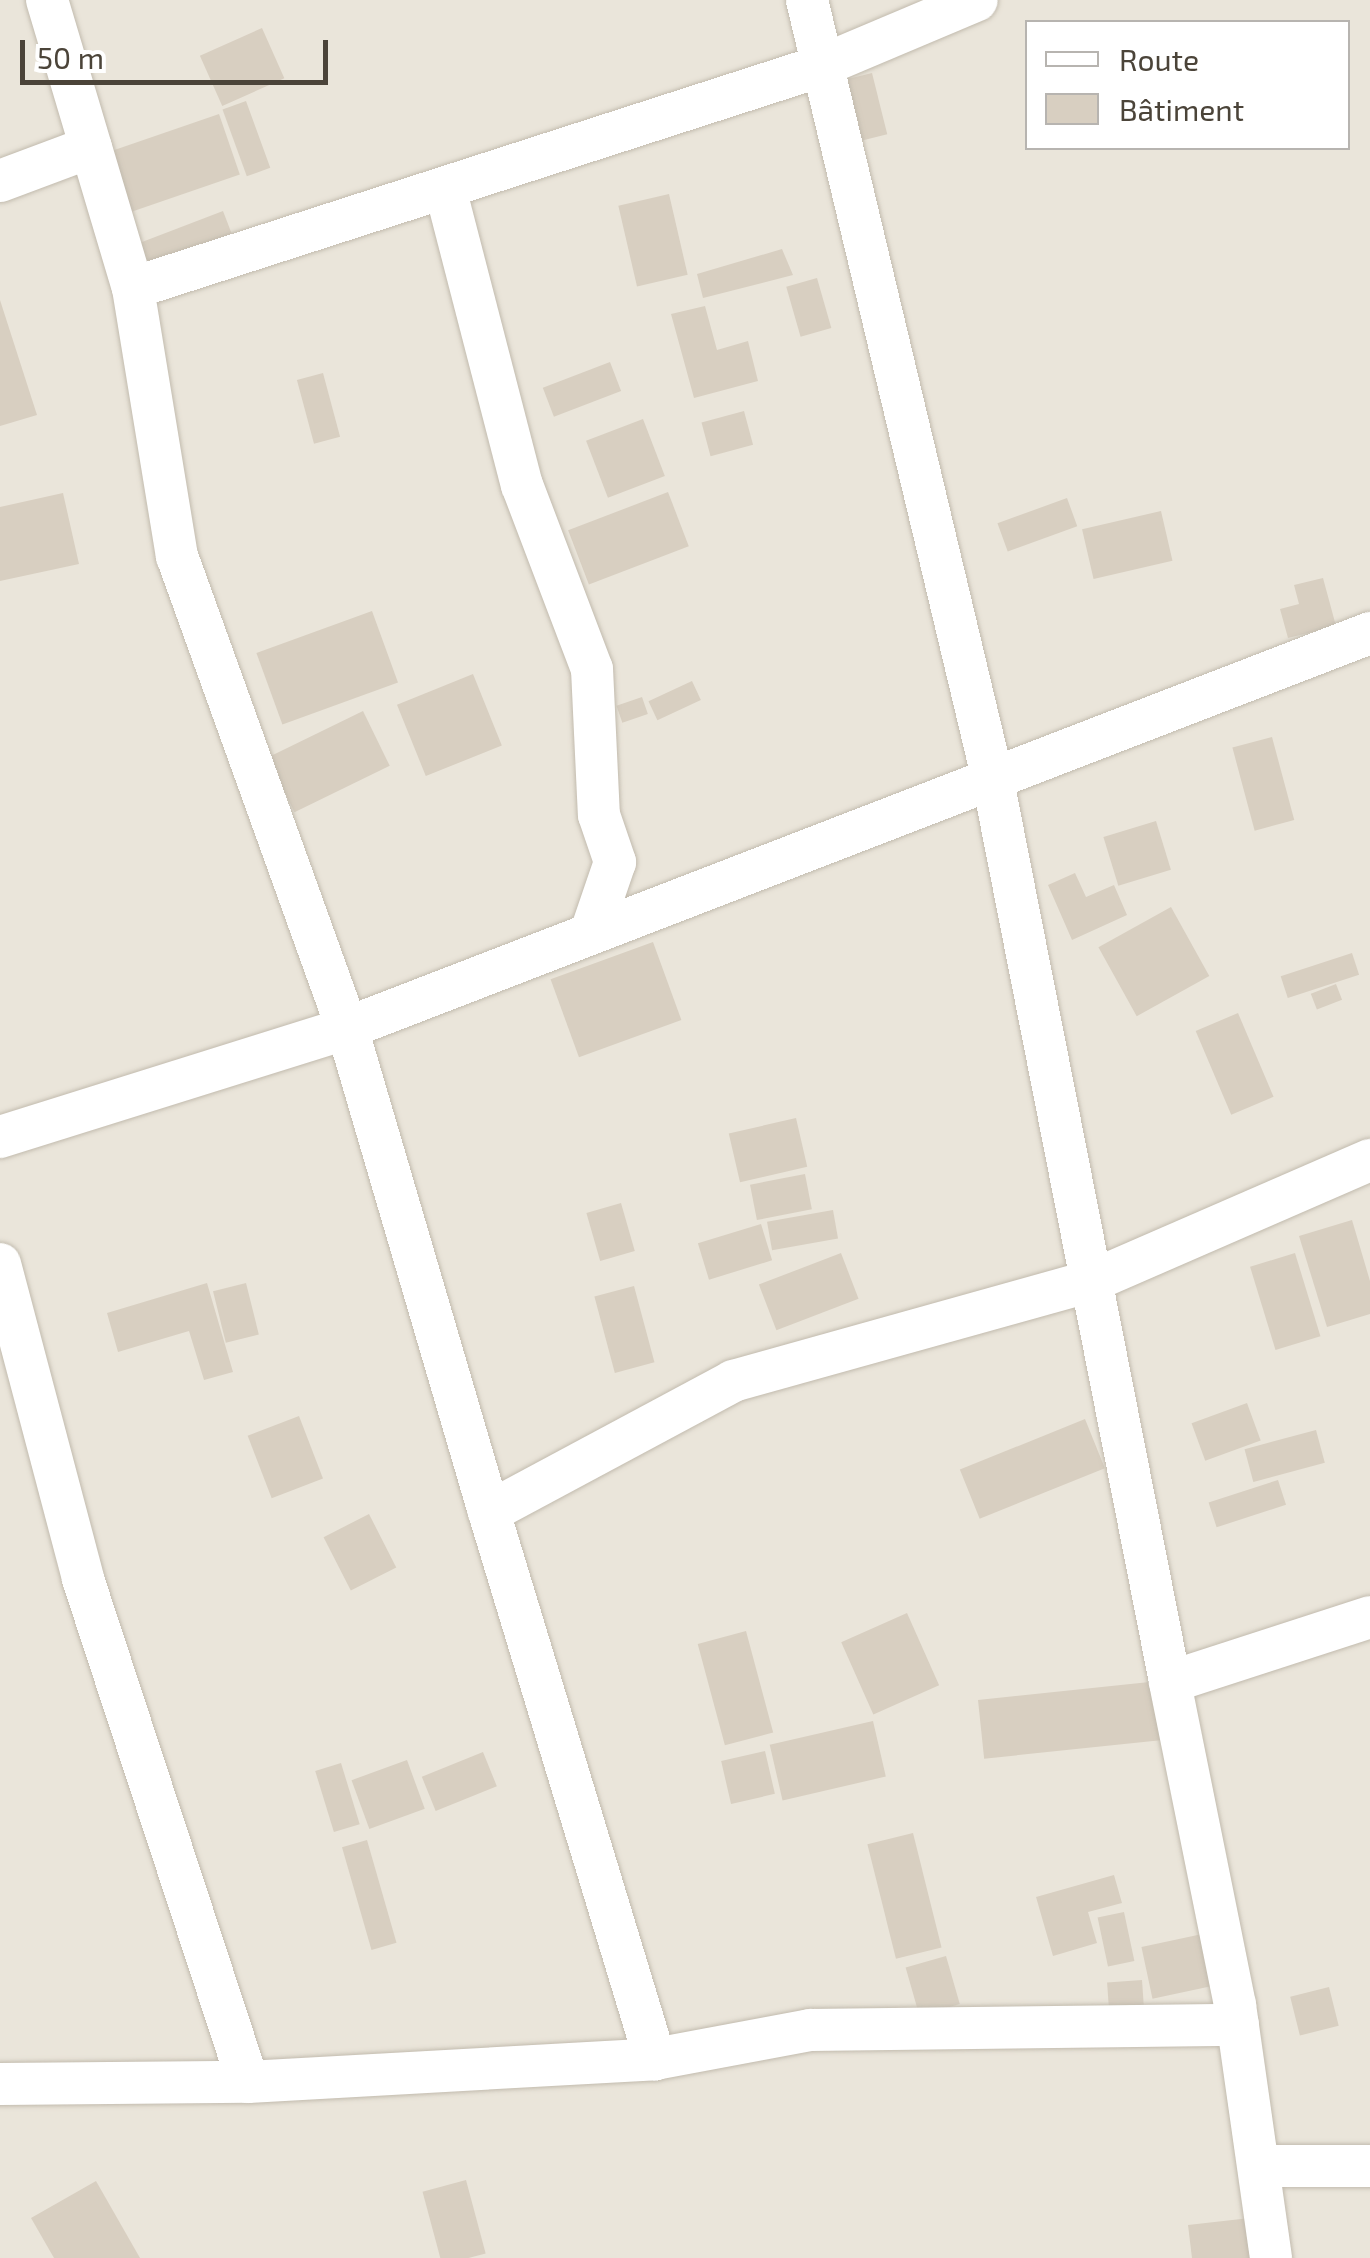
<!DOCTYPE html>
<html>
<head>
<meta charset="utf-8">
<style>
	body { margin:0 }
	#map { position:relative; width:1370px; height:2258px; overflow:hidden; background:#f6f3ec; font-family:"Exo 2",sans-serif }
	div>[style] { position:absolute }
	.residential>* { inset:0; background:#eae5da }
	.building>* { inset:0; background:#d8cfc1; transform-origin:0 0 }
	.roads { filter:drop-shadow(0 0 2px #c2bbae) drop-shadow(0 0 2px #c2bbae) }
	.street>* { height:42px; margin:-21px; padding:0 21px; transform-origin:21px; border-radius:21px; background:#fff }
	span { translate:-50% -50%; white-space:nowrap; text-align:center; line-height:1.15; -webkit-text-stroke:8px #fff; paint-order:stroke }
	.legend { position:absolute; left:1025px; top:20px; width:325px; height:130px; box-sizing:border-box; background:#fff; border:2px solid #b7b4b0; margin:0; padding:12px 18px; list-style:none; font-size:30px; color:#4b4439 }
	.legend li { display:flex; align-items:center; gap:20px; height:50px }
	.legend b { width:50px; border:2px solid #b7b4b0 }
	.scale { position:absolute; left:20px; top:40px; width:308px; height:45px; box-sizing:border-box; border:5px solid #4b4439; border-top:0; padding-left:12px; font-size:30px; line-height:35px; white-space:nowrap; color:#4b4439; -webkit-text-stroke:8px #fff; paint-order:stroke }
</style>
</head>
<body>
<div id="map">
	<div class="residential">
		<div style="clip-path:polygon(evenodd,0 0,1370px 0,1370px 2258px,0 2258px,0 0,1028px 22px,1348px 22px,1348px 148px,1028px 148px,1028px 22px)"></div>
	</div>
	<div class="building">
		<div style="left:262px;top:28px;width:55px;height:68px;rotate:66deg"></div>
		<div style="left:872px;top:73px;width:63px;height:28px;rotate:76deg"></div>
		<div style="left:246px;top:101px;width:71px;height:25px;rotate:70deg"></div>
		<div style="left:219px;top:114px;width:64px;height:116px;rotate:71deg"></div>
		<div style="left:669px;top:194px;width:83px;height:52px;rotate:77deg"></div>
		<div style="left:223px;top:211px;width:31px;height:100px;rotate:69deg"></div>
		<div style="clip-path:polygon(782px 249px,793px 275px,703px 298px,697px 274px)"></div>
		<div style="left:817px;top:278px;width:52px;height:32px;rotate:74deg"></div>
		<div style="clip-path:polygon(0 300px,37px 415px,0 426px)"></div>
		<div style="clip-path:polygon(705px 306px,717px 350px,748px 341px,758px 381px,694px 398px,671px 314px)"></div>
		<div style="left:610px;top:362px;width:31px;height:72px;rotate:69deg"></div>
		<div style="left:323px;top:373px;width:66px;height:27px;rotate:75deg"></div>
		<div style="left:744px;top:411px;width:35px;height:44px;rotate:75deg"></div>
		<div style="left:643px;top:419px;width:61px;height:61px;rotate:69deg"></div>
		<div style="left:668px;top:492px;width:58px;height:107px;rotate:69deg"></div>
		<div style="clip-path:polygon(63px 493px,79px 564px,0 581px,0 507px)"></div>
		<div style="left:1067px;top:498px;width:30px;height:74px;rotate:70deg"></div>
		<div style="left:1161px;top:511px;width:51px;height:81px;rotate:77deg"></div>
		<div style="clip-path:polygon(1323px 578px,1336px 626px,1288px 638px,1280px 609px,1299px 604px,1294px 585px)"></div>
		<div style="left:372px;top:611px;width:76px;height:123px;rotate:70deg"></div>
		<div style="left:473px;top:674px;width:77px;height:82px;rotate:68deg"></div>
		<div style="left:692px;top:681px;width:21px;height:48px;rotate:65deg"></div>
		<div style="left:642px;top:697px;width:18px;height:27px;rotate:71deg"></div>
		<div style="left:363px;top:711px;width:61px;height:106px;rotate:64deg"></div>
		<div style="left:1272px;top:737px;width:86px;height:41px;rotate:75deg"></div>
		<div style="left:1156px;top:821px;width:51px;height:55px;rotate:73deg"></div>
		<div style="clip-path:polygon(1075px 873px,1086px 897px,1114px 885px,1127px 915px,1072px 940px,1048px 885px)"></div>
		<div style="left:1171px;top:907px;width:79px;height:83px;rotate:61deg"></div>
		<div style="left:653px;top:942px;width:83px;height:109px;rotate:70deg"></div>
		<div style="left:1352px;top:953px;width:23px;height:75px;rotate:72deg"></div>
		<div style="left:1336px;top:984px;width:17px;height:27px;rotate:69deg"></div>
		<div style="left:1238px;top:1013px;width:91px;height:46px;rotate:67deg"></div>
		<div style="left:796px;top:1118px;width:50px;height:69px;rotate:77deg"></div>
		<div style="left:805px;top:1174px;width:36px;height:56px;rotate:79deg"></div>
		<div style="left:621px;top:1203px;width:50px;height:36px;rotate:74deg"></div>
		<div style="left:833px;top:1210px;width:29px;height:67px;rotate:80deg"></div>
		<div style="clip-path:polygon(1352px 1220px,1370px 1281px,1370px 1314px,1327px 1327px,1299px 1236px)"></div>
		<div style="left:761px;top:1224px;width:38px;height:66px;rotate:73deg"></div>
		<div style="left:841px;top:1253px;width:49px;height:88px;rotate:69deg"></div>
		<div style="left:1295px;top:1253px;width:87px;height:47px;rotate:73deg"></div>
		<div style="clip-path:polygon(207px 1283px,233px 1372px,204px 1380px,189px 1331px,118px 1352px,107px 1313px)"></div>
		<div style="left:246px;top:1283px;width:53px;height:34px;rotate:76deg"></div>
		<div style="left:634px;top:1286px;width:79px;height:41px;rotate:75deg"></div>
		<div style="left:1247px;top:1403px;width:40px;height:59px;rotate:70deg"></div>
		<div style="left:299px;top:1416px;width:67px;height:55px;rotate:69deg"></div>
		<div style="left:1085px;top:1419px;width:53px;height:135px;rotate:68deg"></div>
		<div style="left:1316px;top:1430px;width:34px;height:74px;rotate:75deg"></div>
		<div style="left:1278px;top:1480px;width:26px;height:73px;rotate:72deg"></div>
		<div style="left:369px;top:1514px;width:60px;height:51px;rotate:63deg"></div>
		<div style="left:907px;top:1613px;width:79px;height:72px;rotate:66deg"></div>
		<div style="left:746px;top:1631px;width:105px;height:50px;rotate:75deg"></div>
		<div style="left:1159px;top:1681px;width:59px;height:182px;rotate:84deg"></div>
		<div style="left:873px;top:1721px;width:57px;height:106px;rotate:77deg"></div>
		<div style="left:765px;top:1751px;width:44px;height:45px;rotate:77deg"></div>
		<div style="left:483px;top:1752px;width:37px;height:66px;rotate:68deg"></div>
		<div style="left:407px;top:1760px;width:52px;height:59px;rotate:70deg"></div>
		<div style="left:341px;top:1763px;width:64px;height:27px;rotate:73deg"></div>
		<div style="left:913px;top:1833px;width:118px;height:47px;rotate:76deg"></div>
		<div style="left:367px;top:1840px;width:107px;height:26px;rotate:74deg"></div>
		<div style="clip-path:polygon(1114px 1875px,1122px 1903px,1088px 1912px,1097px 1943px,1053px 1956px,1036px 1897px)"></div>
		<div style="left:1124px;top:1912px;width:50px;height:27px;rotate:78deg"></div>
		<div style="left:1207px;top:1933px;width:53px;height:67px;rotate:78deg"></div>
		<div style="left:946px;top:1956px;width:50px;height:42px;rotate:74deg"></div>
		<div style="left:1142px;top:1980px;width:30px;height:35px;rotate:86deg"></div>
		<div style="left:1329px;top:1987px;width:40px;height:40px;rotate:76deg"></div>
		<div style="left:466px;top:2180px;width:76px;height:45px;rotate:75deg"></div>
		<div style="clip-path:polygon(96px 2181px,140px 2258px,54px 2258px,31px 2218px)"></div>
		<div style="clip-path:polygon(1250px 2218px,1255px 2258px,1192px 2258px,1188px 2225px)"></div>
	</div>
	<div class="roads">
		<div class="street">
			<div style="left:47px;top:0;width:301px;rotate:73.4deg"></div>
			<div style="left:133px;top:288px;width:272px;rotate:80.7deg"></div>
			<div style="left:177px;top:556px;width:502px;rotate:70.19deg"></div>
			<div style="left:347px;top:1028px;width:504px;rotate:73.65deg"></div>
			<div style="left:489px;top:1512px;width:277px;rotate:-28.2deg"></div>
			<div style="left:733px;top:1381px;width:375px;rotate:-15.6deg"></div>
			<div style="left:1094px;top:1280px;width:301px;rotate:-23.5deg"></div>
			<div style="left:807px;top:0;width:798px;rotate:76.59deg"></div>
			<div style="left:992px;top:776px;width:923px;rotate:78.88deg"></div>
			<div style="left:0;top:181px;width:97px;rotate:-20.5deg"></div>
			<div style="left:445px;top:188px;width:307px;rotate:75.5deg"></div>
			<div style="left:522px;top:485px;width:197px;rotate:69.2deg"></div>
			<div style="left:592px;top:669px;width:146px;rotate:87.3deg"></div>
			<div style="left:599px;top:815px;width:50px;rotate:71.2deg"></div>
			<div style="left:615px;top:862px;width:74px;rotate:108.9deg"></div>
			<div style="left:133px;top:288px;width:723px;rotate:-17.88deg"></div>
			<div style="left:821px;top:66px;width:169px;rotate:-22.9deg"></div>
			<div style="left:0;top:1137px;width:364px;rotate:-17.4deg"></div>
			<div style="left:347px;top:1028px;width:1097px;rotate:-21.11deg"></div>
			<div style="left:0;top:1264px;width:326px;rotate:75.2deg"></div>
			<div style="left:83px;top:1579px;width:529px;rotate:71.84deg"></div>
			<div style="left:489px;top:1512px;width:572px;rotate:73.12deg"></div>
			<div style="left:0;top:2084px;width:248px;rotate:-0.5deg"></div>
			<div style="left:248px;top:2082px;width:408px;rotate:-3.2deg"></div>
			<div style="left:655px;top:2059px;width:158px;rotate:-10.6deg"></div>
			<div style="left:810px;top:2030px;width:428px;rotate:-0.7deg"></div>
			<div style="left:1263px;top:2166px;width:107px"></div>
			<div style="left:1271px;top:2258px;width:256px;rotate:-98.1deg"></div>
			<div style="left:1235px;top:2005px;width:329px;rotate:-101.4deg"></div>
			<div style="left:1170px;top:1682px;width:210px;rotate:-18deg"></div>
		</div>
	</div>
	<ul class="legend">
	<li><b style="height:12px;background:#fff"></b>Route</li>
	<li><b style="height:28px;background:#d8cfc1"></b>Bâtiment</li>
	</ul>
	<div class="scale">50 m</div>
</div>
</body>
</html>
